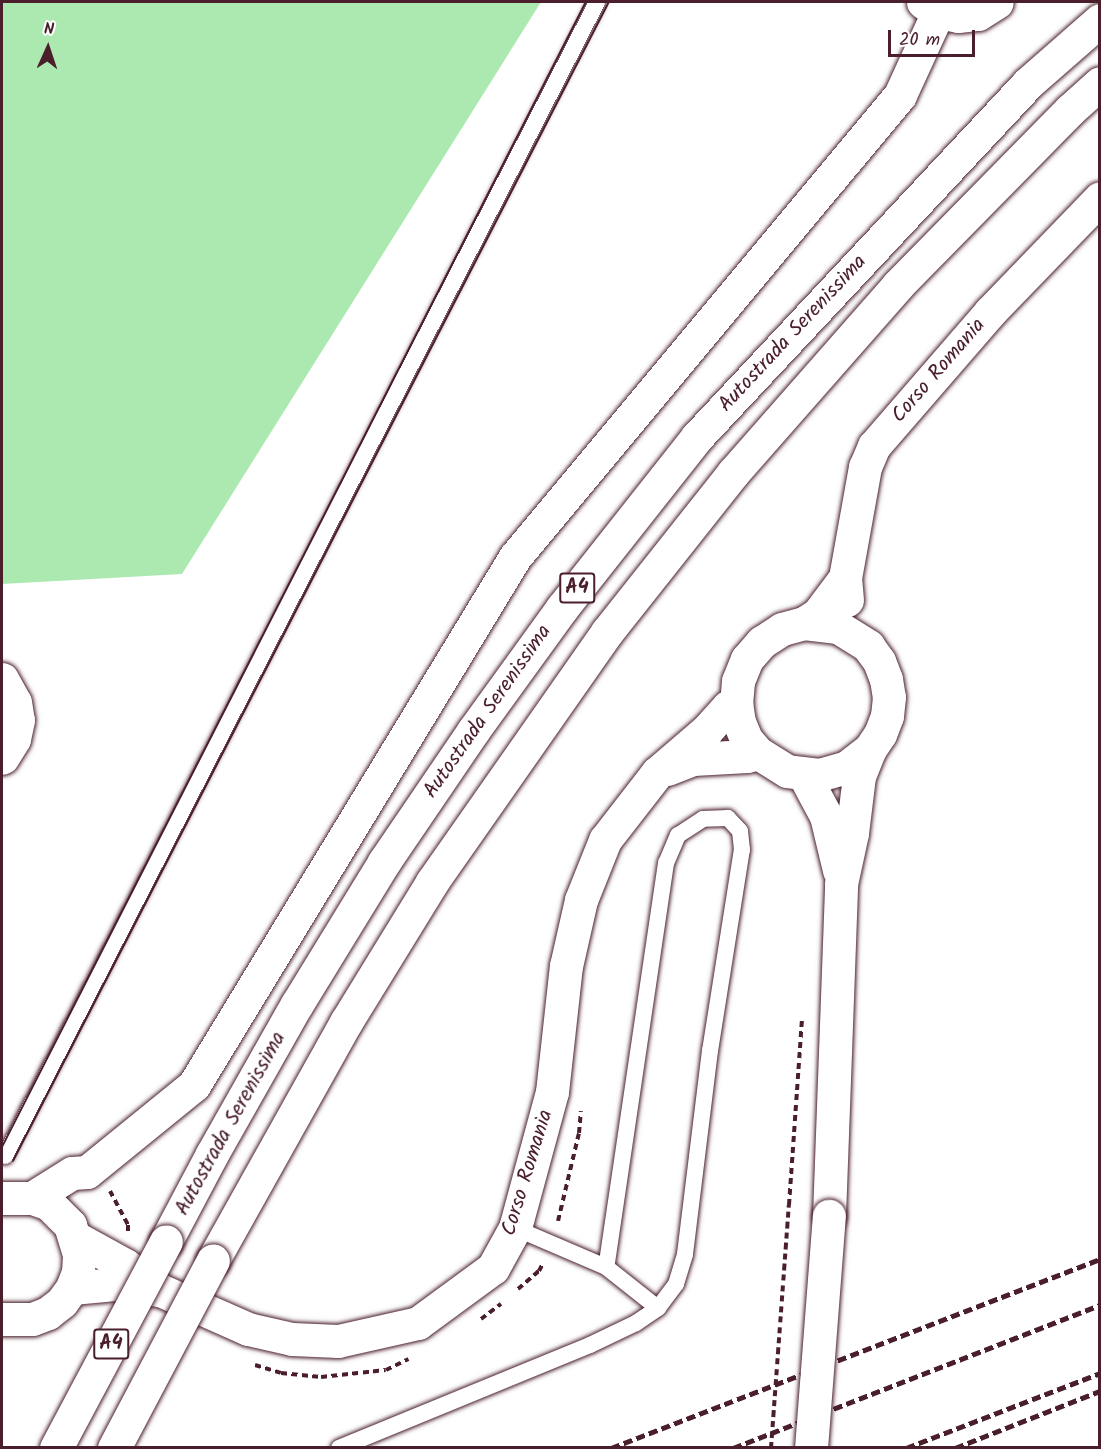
<!DOCTYPE html>
<html>
<head>
<meta charset="utf-8">
<style>
	body { margin:0 }
	#map { position:relative; width:1101px; height:1449px; overflow:hidden; background:#fff; font-family:Kalam,sans-serif }
	div>[style] { position:absolute }
	.green>* { inset:0; background:#abe9b0 }
	.path>* { height:4px; margin-top:-2px; transform-origin:0; background:repeating-linear-gradient(90deg,#4a1f2b 0 6px,transparent 0 10.5px) }
	.roads { filter:drop-shadow(0 0 2px #4a1f2b) drop-shadow(0 0 2px #4a1f2b) }
	.service>* { height:16px; margin:-8px; padding:0 8px; transform-origin:8px; border-radius:8px; background:#fff }
	.minor>* { height:33px; margin:-16.5px; padding:0 16.5px; transform-origin:16.5px; border-radius:16.5px; background:#fff }
	.motorway>* { height:33px; margin:-16.5px; padding:0 16.5px; transform-origin:16.5px; border-radius:16.5px; background:#fff }
	.tram>* { height:1.5px; margin:-0.75px; padding:0 0.75px; transform-origin:0.75px; border-radius:0.75px; background:#4a1f2b }
	.rail>* { height:4.5px; margin-top:-2.25px; transform-origin:0; background:repeating-linear-gradient(90deg,#4a1f2b 0 9px,transparent 0 13.5px) }
	.path-bridge>* { height:4px; margin-top:-2px; transform-origin:0; background:repeating-linear-gradient(90deg,#4a1f2b 0 6px,transparent 0 10.5px) }
	.bridges { filter:drop-shadow(0 0 2px #4a1f2b) drop-shadow(0 0 2px #4a1f2b) }
	.minor-bridge>* { height:33px; margin:-16.5px; padding:0 16.5px; transform-origin:16.5px; border-radius:16.5px; background:#fff }
	.motorway-bridge>* { height:33px; margin:-16.5px; padding:0 16.5px; transform-origin:16.5px; border-radius:16.5px; background:#fff }
	span { translate:-50% -50%; white-space:nowrap; text-align:center; line-height:1.15; -webkit-text-stroke:4.5px #fff; paint-order:stroke }
	.shield-label span { padding:2px 4px; background:#fff; border:2px solid; border-radius:4px; -webkit-text-stroke-width:0 }
	.shield-label { font-size:20px; color:#4a1f2b; font-weight:700 }
	.street-label { font-size:21px; color:#4a1f2b }
	.frame { position:absolute; inset:0; border:3px solid #4a1f2b; pointer-events:none }
	.north { position:absolute; left:18px; top:18px; width:60px; height:60px; -webkit-text-stroke:4px #fff; paint-order:stroke; rotate:3deg; font-size:16px; font-weight:700; line-height:24px; text-align:center; color:#4a1f2b }
	.north::after { content:''; display:block; margin:auto; width:21px; height:27px; background:#4a1f2b; clip-path:polygon(50% 0,100% 100%,50% 72%,0 100%) }
	.scale { position:absolute; left:888px; top:30px; width:87px; height:27px; box-sizing:border-box; border:3px solid #4a1f2b; border-top:0; padding-left:8px; font-size:18px; line-height:21px; white-space:nowrap; color:#4a1f2b; -webkit-text-stroke:4px #fff; paint-order:stroke }
</style>
</head>
<body>
<div id="map">
	<div class="green">
		<div style="clip-path:polygon(2px 2px,541px 2px,182px 574px,2px 584px)"></div>
	</div>
	<div class="path">
		<div style="left:110px;top:1191px;width:38px;rotate:62deg"></div>
		<div style="left:128px;top:1225px;width:8px;rotate:90deg"></div>
		<div style="left:789px;top:1205px;width:188px;rotate:-86deg"></div>
		<div style="left:558px;top:1221px;width:90px;rotate:-76.6deg"></div>
		<div style="left:579px;top:1133px;width:22px;rotate:-85deg"></div>
		<div style="left:518px;top:1289px;width:28px;rotate:-41deg"></div>
		<div style="left:539px;top:1271px;width:7px;rotate:-63deg"></div>
		<div style="left:481px;top:1319px;width:25px;rotate:-37deg"></div>
		<div style="left:255px;top:1365px;width:27px;rotate:17deg"></div>
		<div style="left:281px;top:1373px;width:40px;rotate:5.7deg"></div>
		<div style="left:321px;top:1377px;width:65px;rotate:-6.1deg"></div>
		<div style="left:386px;top:1370px;width:25px;rotate:-26deg"></div>
	</div>
	<div class="roads">
		<div class="service">
			<div style="left:5px;top:1156px;width:1297px;rotate:-62.84deg"></div>
			<div style="left:515px;top:1228px;width:99px;rotate:23.2deg"></div>
			<div style="left:606px;top:1267px;width:66px;rotate:38.3deg"></div>
			<div style="left:339px;top:1448px;width:271px;rotate:-22.3deg"></div>
			<div style="left:590px;top:1345px;width:51px;rotate:-25.6deg"></div>
			<div style="left:636px;top:1323px;width:27px;rotate:-34deg"></div>
			<div style="left:658px;top:1308px;width:30px;rotate:-53deg"></div>
			<div style="left:676px;top:1284px;width:31px;rotate:-73deg"></div>
			<div style="left:685px;top:1254px;width:205px;rotate:-83deg"></div>
			<div style="left:710px;top:1051px;width:204px;rotate:-81deg"></div>
			<div style="left:742px;top:850px;width:19px;rotate:-96deg"></div>
			<div style="left:740px;top:831px;width:18px;rotate:-133deg"></div>
			<div style="left:728px;top:818px;width:25px;rotate:178deg"></div>
			<div style="left:703px;top:819px;width:30px;rotate:147deg"></div>
			<div style="left:678px;top:835px;width:30px;rotate:113deg"></div>
			<div style="left:666px;top:863px;width:408px;rotate:98.4deg"></div>
		</div>
		<div class="minor">
			<div style="left:923px;top:2px;width:18px;rotate:34deg"></div>
			<div style="left:938px;top:12px;width:20px;rotate:11deg"></div>
			<div style="left:958px;top:16px;width:20px;rotate:-6deg"></div>
			<div style="left:978px;top:14px;width:22px;rotate:-32deg"></div>
			<div style="left:847px;top:600px;width:22px;rotate:-95deg"></div>
			<div style="left:845px;top:578px;width:113px;rotate:-79.8deg"></div>
			<div style="left:865px;top:467px;width:23px;rotate:-67deg"></div>
			<div style="left:874px;top:446px;width:177px;rotate:-49.1deg"></div>
			<div style="left:990px;top:312px;width:158px;rotate:-46deg"></div>
			<div style="left:804px;top:623px;width:34px;rotate:7deg"></div>
			<div style="left:838px;top:627px;width:36px;rotate:32deg"></div>
			<div style="left:868px;top:646px;width:19px;rotate:54deg"></div>
			<div style="left:879px;top:661px;width:19px;rotate:69deg"></div>
			<div style="left:886px;top:679px;width:18px;rotate:81deg"></div>
			<div style="left:889px;top:697px;width:19px;rotate:96deg"></div>
			<div style="left:887px;top:716px;width:19px;rotate:111deg"></div>
			<div style="left:880px;top:734px;width:18px;rotate:124deg"></div>
			<div style="left:870px;top:749px;width:29px;rotate:142deg"></div>
			<div style="left:847px;top:767px;width:29px;rotate:164deg"></div>
			<div style="left:819px;top:775px;width:32px;rotate:-173deg"></div>
			<div style="left:787px;top:771px;width:34px;rotate:-148deg"></div>
			<div style="left:758px;top:753px;width:18px;rotate:-131deg"></div>
			<div style="left:746px;top:739px;width:18px;rotate:-112deg"></div>
			<div style="left:739px;top:722px;width:18px;rotate:-99deg"></div>
			<div style="left:736px;top:704px;width:23px;rotate:-85deg"></div>
			<div style="left:738px;top:681px;width:24px;rotate:-68deg"></div>
			<div style="left:747px;top:659px;width:23px;rotate:-49deg"></div>
			<div style="left:762px;top:642px;width:24px;rotate:-33deg"></div>
			<div style="left:782px;top:629px;width:23px;rotate:-15deg"></div>
			<div style="left:804px;top:623px;width:17px;rotate:-33deg"></div>
			<div style="left:818px;top:614px;width:45px;rotate:-53.1deg"></div>
			<div style="left:2px;top:679px;width:26px;rotate:61deg"></div>
			<div style="left:15px;top:702px;width:18px;rotate:81deg"></div>
			<div style="left:18px;top:720px;width:19px;rotate:102deg"></div>
			<div style="left:14px;top:739px;width:22px;rotate:122deg"></div>
			<div style="left:667px;top:769px;width:28px;rotate:-21deg"></div>
			<div style="left:693px;top:759px;width:54px;rotate:-3.2deg"></div>
			<div style="left:747px;top:756px;width:11px;rotate:-15deg"></div>
			<div style="left:804px;top:775px;width:47px;rotate:61.8deg"></div>
			<div style="left:826px;top:816px;width:56px;rotate:76.5deg"></div>
			<div style="left:2px;top:1198px;width:30px"></div>
			<div style="left:32px;top:1198px;width:18px;rotate:19deg"></div>
			<div style="left:49px;top:1204px;width:30px;rotate:45deg"></div>
			<div style="left:70px;top:1225px;width:31px;rotate:73deg"></div>
			<div style="left:79px;top:1255px;width:17px;rotate:93deg"></div>
			<div style="left:78px;top:1272px;width:17px;rotate:111deg"></div>
			<div style="left:72px;top:1288px;width:17px;rotate:126deg"></div>
			<div style="left:62px;top:1302px;width:18px;rotate:142deg"></div>
			<div style="left:48px;top:1313px;width:17px;rotate:159deg"></div>
			<div style="left:32px;top:1319px;width:30px;rotate:180deg"></div>
			<div style="left:32px;top:1198px;width:47px;rotate:-32deg"></div>
			<div style="left:72px;top:1173px;width:15px;rotate:-4deg"></div>
			<div style="left:87px;top:1172px;width:138px;rotate:-39.1deg"></div>
			<div style="left:194px;top:1085px;width:618px;rotate:-58.7deg"></div>
			<div style="left:515px;top:557px;width:601px;rotate:-50.19deg"></div>
			<div style="left:900px;top:95px;width:91px;rotate:-65.4deg"></div>
			<div style="left:829px;top:1216px;width:332px;rotate:-87.9deg"></div>
			<div style="left:841px;top:884px;width:52px;rotate:-77.8deg"></div>
			<div style="left:852px;top:833px;width:57px;rotate:-83deg"></div>
			<div style="left:859px;top:776px;width:29px;rotate:-68deg"></div>
			<div style="left:76px;top:1238px;width:56px;rotate:28.9deg"></div>
			<div style="left:125px;top:1265px;width:43px;rotate:35.5deg"></div>
			<div style="left:160px;top:1290px;width:96px;rotate:23.9deg"></div>
			<div style="left:248px;top:1329px;width:45px;rotate:12.8deg"></div>
			<div style="left:292px;top:1339px;width:46px;rotate:2.5deg"></div>
			<div style="left:338px;top:1341px;width:82px;rotate:-12.7deg"></div>
			<div style="left:418px;top:1323px;width:93px;rotate:-36.3deg"></div>
			<div style="left:493px;top:1268px;width:46px;rotate:-61.2deg"></div>
			<div style="left:515px;top:1228px;width:141px;rotate:-74.8deg"></div>
			<div style="left:552px;top:1092px;width:127px;rotate:-83.7deg"></div>
			<div style="left:566px;top:966px;width:68px;rotate:-77.2deg"></div>
			<div style="left:581px;top:900px;width:65px;rotate:-68.2deg"></div>
			<div style="left:605px;top:840px;width:85px;rotate:-52.2deg"></div>
			<div style="left:657px;top:773px;width:66px;rotate:-40.7deg"></div>
			<div style="left:707px;top:730px;width:31px;rotate:-48deg"></div>
			<div style="left:728px;top:707px;width:9px;rotate:-21deg"></div>
			<div style="left:72px;top:1288px;width:43px;rotate:-5.3deg"></div>
			<div style="left:115px;top:1284px;width:43px;rotate:7.9deg"></div>
		</div>
		<div class="motorway">
			<div style="left:166px;top:1241px;width:98px;rotate:-62.1deg"></div>
			<div style="left:212px;top:1154px;width:172px;rotate:-60.5deg"></div>
			<div style="left:297px;top:1004px;width:167px;rotate:-58.5deg"></div>
			<div style="left:384px;top:862px;width:158px;rotate:-55.8deg"></div>
			<div style="left:473px;top:731px;width:152px;rotate:-54.1deg"></div>
			<div style="left:562px;top:608px;width:218px;rotate:-51.7deg"></div>
			<div style="left:697px;top:437px;width:483px;rotate:-46.9deg"></div>
			<div style="left:1027px;top:84px;width:97px;rotate:-41.2deg"></div>
			<div style="left:213px;top:1260px;width:273px;rotate:-60.8deg"></div>
			<div style="left:346px;top:1022px;width:164px;rotate:-58.4deg"></div>
			<div style="left:432px;top:882px;width:305px;rotate:-55deg"></div>
			<div style="left:607px;top:632px;width:203px;rotate:-51.6deg"></div>
			<div style="left:733px;top:473px;width:249px;rotate:-48.7deg"></div>
			<div style="left:897px;top:286px;width:247px;rotate:-45.5deg"></div>
			<div style="left:1070px;top:110px;width:40px;rotate:-42deg"></div>
		</div>
	</div>
	<div class="tram">
		<div style="left:2px;top:1147px;width:1285px;rotate:-62.98deg"></div>
		<div style="left:13px;top:1161px;width:1303px;rotate:-62.79deg"></div>
	</div>
	<div class="rail">
		<div style="left:611px;top:1448px;width:524px;rotate:-21.13deg"></div>
		<div style="left:733px;top:1448px;width:394px;rotate:-21.3deg"></div>
		<div style="left:906px;top:1448px;width:208px;rotate:-21.1deg"></div>
		<div style="left:955px;top:1448px;width:156px;rotate:-21.5deg"></div>
	</div>
	<div class="path-bridge">
		<div style="left:771px;top:1448px;width:244px;rotate:-85.8deg"></div>
	</div>
	<div class="bridges">
		<div class="minor-bridge">
			<div style="left:811px;top:1448px;width:233px;rotate:-85.6deg"></div>
		</div>
		<div class="motorway-bridge">
			<div style="left:56px;top:1448px;width:234px;rotate:-62deg"></div>
			<div style="left:114px;top:1448px;width:212px;rotate:-62.2deg"></div>
		</div>
	</div>
	<div class="shield-label">
		<span style="left:577px;top:588px">A4</span>
		<span style="left:111px;top:1344px">A4</span>
	</div>
	<div class="street-label">
		<span style="left:793px;top:334px;rotate:-47deg">Autostrada Serenissima</span>
		<span style="left:939px;top:371px;rotate:-49deg">Corso Romania</span>
		<span style="left:488px;top:712px;rotate:-55deg">Autostrada Serenissima</span>
		<span style="left:231px;top:1124px;rotate:-61deg">Autostrada Serenissima</span>
		<span style="left:528px;top:1173px;rotate:-73deg">Corso Romania</span>
	</div>
	<div class="frame"></div>
	<div class="north">N</div>
	<div class="scale">20 m</div>
</div>
</body>
</html>
